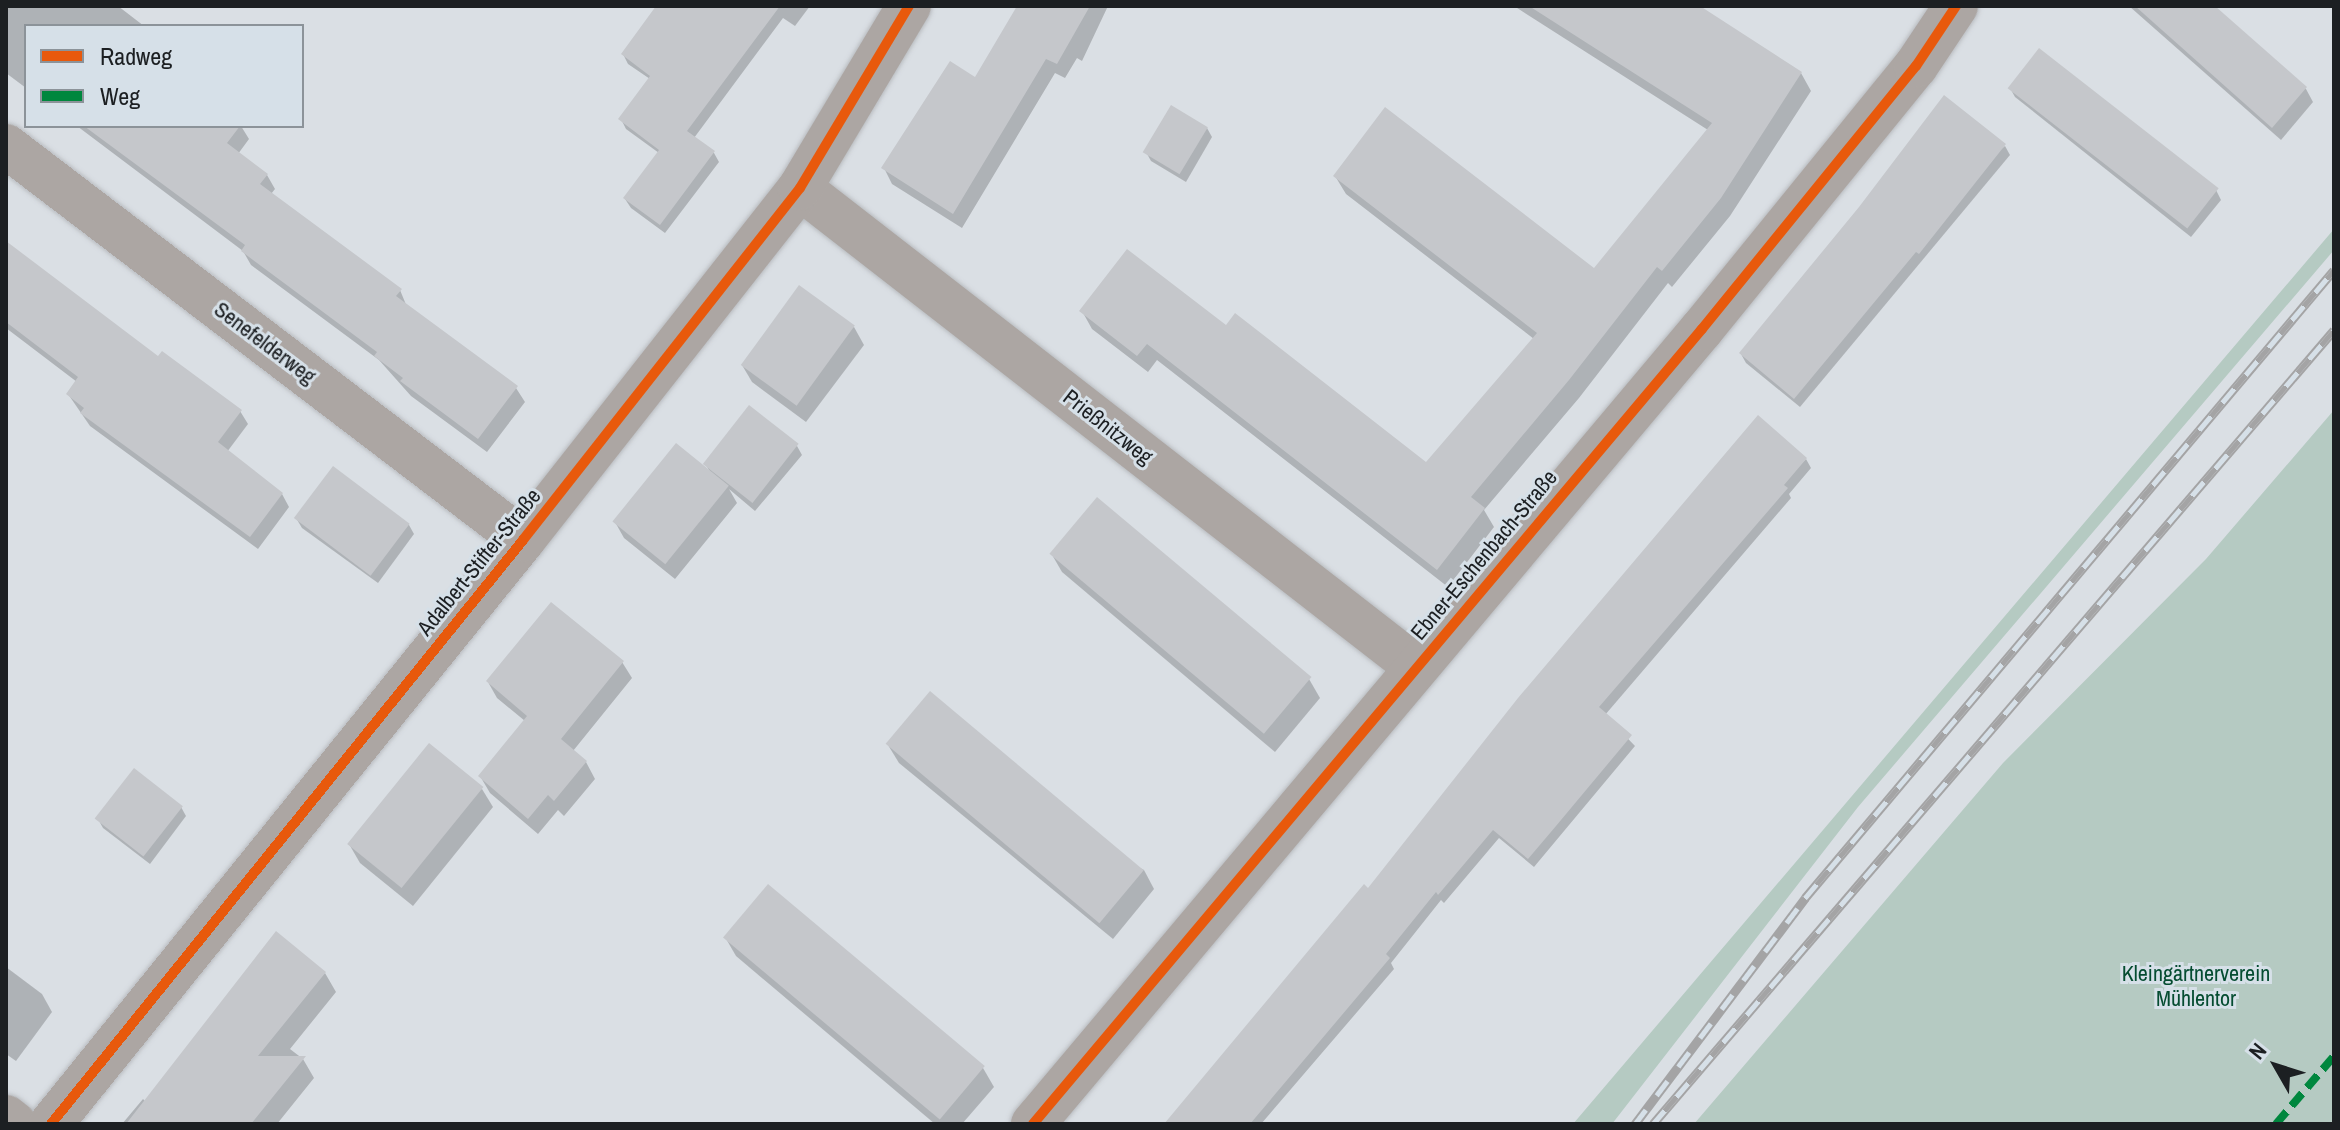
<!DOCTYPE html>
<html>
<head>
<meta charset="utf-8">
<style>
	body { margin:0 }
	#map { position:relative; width:2340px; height:1130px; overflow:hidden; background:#dadfe4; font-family:"Archivo Narrow",sans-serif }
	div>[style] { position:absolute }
	.green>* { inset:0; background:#b5cac2 }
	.shadow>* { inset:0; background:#0003 }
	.building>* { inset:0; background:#c5c7cb; transform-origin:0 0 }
	.roads { filter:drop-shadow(0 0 2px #b9bcc0) drop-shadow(0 0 2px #b9bcc0) }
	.minor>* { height:44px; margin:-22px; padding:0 22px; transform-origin:22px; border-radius:22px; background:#aca6a3 }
	.rail>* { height:9px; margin-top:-4.5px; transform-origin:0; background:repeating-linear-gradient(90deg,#d6e0e8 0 18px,#a4a4a5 0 36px); box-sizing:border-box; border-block:2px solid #a4a4a5 }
	.quiet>* { height:8px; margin-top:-4px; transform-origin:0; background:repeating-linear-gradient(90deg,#00873e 0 16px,transparent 0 24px) }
	.cycleway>* { height:10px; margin:-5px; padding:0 5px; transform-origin:5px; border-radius:5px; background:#e8590c }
	span { translate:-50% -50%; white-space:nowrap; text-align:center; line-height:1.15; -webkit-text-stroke:6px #d6e0e8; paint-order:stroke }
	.street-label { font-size:22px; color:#1c1f22 }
	.park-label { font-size:22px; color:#054c31 }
	.frame { position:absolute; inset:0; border:8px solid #1c1f22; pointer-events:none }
	.legend { position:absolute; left:24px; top:24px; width:280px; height:104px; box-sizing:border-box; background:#d6e0e8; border:2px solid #8c9399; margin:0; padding:10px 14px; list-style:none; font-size:24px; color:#1c1f22 }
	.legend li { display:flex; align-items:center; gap:16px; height:40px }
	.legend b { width:40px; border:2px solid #8c9399 }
	.north { position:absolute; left:2236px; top:1026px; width:80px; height:80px; -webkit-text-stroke:6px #d6e0e8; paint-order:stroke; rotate:309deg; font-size:22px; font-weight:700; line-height:32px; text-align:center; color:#1c1f22 }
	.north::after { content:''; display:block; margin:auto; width:28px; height:36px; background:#1c1f22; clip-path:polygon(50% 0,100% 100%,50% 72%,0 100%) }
</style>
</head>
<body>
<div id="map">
	<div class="green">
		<div style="clip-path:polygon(2334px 229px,2334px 250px,1858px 807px,1612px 1124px,1573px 1124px)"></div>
		<div style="clip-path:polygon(2334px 410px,2334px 1124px,1694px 1124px,2003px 763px,2206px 559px)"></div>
	</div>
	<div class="shadow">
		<div style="clip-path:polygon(6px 6px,118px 6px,144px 26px,26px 26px,26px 88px,6px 73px)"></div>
		<div style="clip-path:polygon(659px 6px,810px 6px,795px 26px,783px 18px,694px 138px,714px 153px,719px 162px,665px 233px,631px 208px,625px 199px,659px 153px,626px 129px,621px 119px,650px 79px,628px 64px,623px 54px)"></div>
		<div style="clip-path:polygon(1019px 6px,1108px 6px,1082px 61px,1077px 58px,1065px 78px,1055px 73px,962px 228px,892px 184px,884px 168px,976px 80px)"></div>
		<div style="clip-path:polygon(1514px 6px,1696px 6px,1801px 73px,1811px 91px,1730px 216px,1672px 287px,1668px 283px,1579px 398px,1484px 510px,1494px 527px,1448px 587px,1157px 360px,1148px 372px,1092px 329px,1082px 311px,1226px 328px,1427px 465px,1534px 339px,1346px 194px,1335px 176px,1594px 271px,1708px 130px)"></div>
		<div style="clip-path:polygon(2129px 6px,2212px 6px,2306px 89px,2313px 102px,2281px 140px)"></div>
		<div style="clip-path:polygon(2010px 88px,2216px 190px,2221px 200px,2191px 237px,2015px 97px)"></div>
		<div style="clip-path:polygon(77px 126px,241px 126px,249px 139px,238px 154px,267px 175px,275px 189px,271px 194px,400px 290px,407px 307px,516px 388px,525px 402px,487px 452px,411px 396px,379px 360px,251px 265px,243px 251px)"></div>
		<div style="clip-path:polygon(1207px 128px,1212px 137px,1186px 182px,1151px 161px,1146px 152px)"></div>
		<div style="clip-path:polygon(2005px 146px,2010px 155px,1800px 407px,1746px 363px,1741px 354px)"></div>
		<div style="clip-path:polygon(6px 243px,159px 359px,240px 411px,248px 424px,227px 452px,282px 494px,289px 507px,258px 549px,90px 426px,68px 394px,77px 382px,6px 328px)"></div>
		<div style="clip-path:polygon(854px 327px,864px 345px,806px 422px,752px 382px,742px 365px)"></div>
		<div style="clip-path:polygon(797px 446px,802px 455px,755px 511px,729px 489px,737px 503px,675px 579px,624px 538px,615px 522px,710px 472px,705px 463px)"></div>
		<div style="clip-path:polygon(1806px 459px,1811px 468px,1789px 494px,1791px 498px,1605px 715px,1635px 746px,1534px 867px,1499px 838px,1444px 903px,1441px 900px,1391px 963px,1394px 969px,1261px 1124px,1165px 1124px,1368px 890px)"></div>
		<div style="clip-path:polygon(296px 518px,409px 525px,414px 534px,378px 583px,302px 528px)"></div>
		<div style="clip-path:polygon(1051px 553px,1309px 679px,1320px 698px,1275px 752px,1062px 572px)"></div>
		<div style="clip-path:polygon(622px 662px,632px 678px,573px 751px,586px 762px,595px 779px,564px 816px,558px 810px,538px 834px,490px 793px,480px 776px,525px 721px,497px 698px,488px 682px)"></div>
		<div style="clip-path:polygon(888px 745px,1144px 870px,1154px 889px,1113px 939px,899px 763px)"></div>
		<div style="clip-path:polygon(482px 789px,493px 807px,413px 906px,360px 863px,349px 844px)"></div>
		<div style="clip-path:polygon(181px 807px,186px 816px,150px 864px,103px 828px,98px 819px)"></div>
		<div style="clip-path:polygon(725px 937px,983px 1068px,994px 1087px,962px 1124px,935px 1124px,736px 956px)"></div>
		<div style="clip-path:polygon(6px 967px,42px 994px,52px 1012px,16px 1061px,6px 1054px)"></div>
		<div style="clip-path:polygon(325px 973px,336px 992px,290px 1049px,303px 1059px,314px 1078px,277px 1124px,122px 1124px,143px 1099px,146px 1102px)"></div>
	</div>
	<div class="building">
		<div style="clip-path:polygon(656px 6px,780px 6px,687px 131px,715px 151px,660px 225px,623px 198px,659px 150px,618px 119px,650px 76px,621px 54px)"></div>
		<div style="clip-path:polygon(1017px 6px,1090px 6px,1057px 64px,1046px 59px,953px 214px,881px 168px,950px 61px,975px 77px)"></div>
		<div style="clip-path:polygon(1529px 6px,1700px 6px,1802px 72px,1721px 198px,1662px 271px,1657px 267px,1569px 380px,1471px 497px,1485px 508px,1437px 570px,1147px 344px,1137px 356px,1079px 311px,1127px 249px,1226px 325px,1235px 313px,1426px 462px,1537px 333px,1333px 176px,1385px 107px,1594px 268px,1712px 123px)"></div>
		<div style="clip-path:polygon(2135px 6px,2215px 6px,2307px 87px,2272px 128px)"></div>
		<div style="left:2039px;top:48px;width:228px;height:51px;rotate:38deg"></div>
		<div style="clip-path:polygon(1944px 95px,2006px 144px,1919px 254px,1916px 252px,1794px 399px,1739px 353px,1859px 207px)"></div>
		<div style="left:1171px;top:105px;width:43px;height:55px;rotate:31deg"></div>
		<div style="clip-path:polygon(84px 126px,240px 126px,227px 143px,268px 174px,260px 184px,402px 289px,396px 296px,518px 386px,478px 439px,400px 381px,403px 378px,374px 356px,377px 352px,241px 251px,245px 245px)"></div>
		<div style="clip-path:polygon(6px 241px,158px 356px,162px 351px,242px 410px,218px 442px,283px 493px,250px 537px,80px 413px,84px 408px,66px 394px,78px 377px,6px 322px)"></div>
		<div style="left:799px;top:285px;width:69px;height:99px;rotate:36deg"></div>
		<div style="left:749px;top:405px;width:63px;height:75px;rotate:38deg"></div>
		<div style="clip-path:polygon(1758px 415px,1807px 458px,1784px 485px,1788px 488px,1599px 707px,1632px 735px,1556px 826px,1528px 859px,1493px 830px,1438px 895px,1436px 892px,1386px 954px,1390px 958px,1250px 1124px,1164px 1124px,1364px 884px,1368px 888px,1518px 698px)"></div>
		<div style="left:676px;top:443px;width:68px;height:101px;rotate:39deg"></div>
		<div style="left:333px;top:466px;width:96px;height:65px;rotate:37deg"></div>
		<div style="left:1097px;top:497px;width:280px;height:74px;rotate:40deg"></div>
		<div style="clip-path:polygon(551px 602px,624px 661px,561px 739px,587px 761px,554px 801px,548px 795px,528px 819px,478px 776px,527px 716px,486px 681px)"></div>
		<div style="left:930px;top:691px;width:279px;height:69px;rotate:40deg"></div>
		<div style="left:429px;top:743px;width:70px;height:130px;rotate:39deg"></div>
		<div style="left:134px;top:768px;width:62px;height:64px;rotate:38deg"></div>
		<div style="left:768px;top:884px;width:283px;height:70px;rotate:40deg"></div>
		<div style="clip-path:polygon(276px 931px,326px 972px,258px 1056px,306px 1056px,251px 1124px,126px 1124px)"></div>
	</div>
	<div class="roads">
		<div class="minor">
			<div style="left:6px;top:146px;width:650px;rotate:37.31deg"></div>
			<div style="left:800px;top:188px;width:779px;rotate:37.86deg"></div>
			<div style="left:6px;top:1117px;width:11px;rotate:38deg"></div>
			<div style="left:51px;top:1124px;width:751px;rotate:-51.05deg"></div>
			<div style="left:523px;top:540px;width:448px;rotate:-51.8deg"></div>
			<div style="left:800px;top:188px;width:212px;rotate:-59.1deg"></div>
			<div style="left:1033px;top:1124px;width:1039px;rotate:-49.92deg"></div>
			<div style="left:1702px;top:329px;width:339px;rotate:-50.9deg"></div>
			<div style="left:1916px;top:66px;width:72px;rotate:-56.3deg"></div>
		</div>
	</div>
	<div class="rail">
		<div style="left:1635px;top:1124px;width:283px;rotate:-53deg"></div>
		<div style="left:1805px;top:898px;width:821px;rotate:-49.89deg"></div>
		<div style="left:1653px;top:1124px;width:1046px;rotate:-49.38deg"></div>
	</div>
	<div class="quiet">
		<div style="left:2276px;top:1124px;width:89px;rotate:-49.5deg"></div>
	</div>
	<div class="cycleway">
		<div style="left:51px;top:1124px;width:751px;rotate:-51.05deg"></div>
		<div style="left:523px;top:540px;width:448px;rotate:-51.8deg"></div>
		<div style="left:800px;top:188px;width:212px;rotate:-59.1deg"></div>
		<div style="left:1033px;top:1124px;width:1039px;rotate:-49.92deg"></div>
		<div style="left:1702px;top:329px;width:339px;rotate:-50.9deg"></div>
		<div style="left:1916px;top:66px;width:72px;rotate:-56.3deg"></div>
	</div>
	<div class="street-label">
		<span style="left:265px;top:343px;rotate:37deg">Senefelderweg</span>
		<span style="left:1108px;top:427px;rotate:38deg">Prießnitzweg</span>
		<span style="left:1484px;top:555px;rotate:-50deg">Ebner-Eschenbach-Straße</span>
		<span style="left:479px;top:562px;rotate:-51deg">Adalbert-Stifter-Straße</span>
	</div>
	<div class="park-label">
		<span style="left:2196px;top:986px">Kleingärtnerverein<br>Mühlentor</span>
	</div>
	<div class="frame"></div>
	<ul class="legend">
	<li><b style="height:10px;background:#e8590c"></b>Radweg</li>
	<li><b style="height:10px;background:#00873e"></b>Weg</li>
	</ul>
	<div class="north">N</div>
</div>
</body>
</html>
